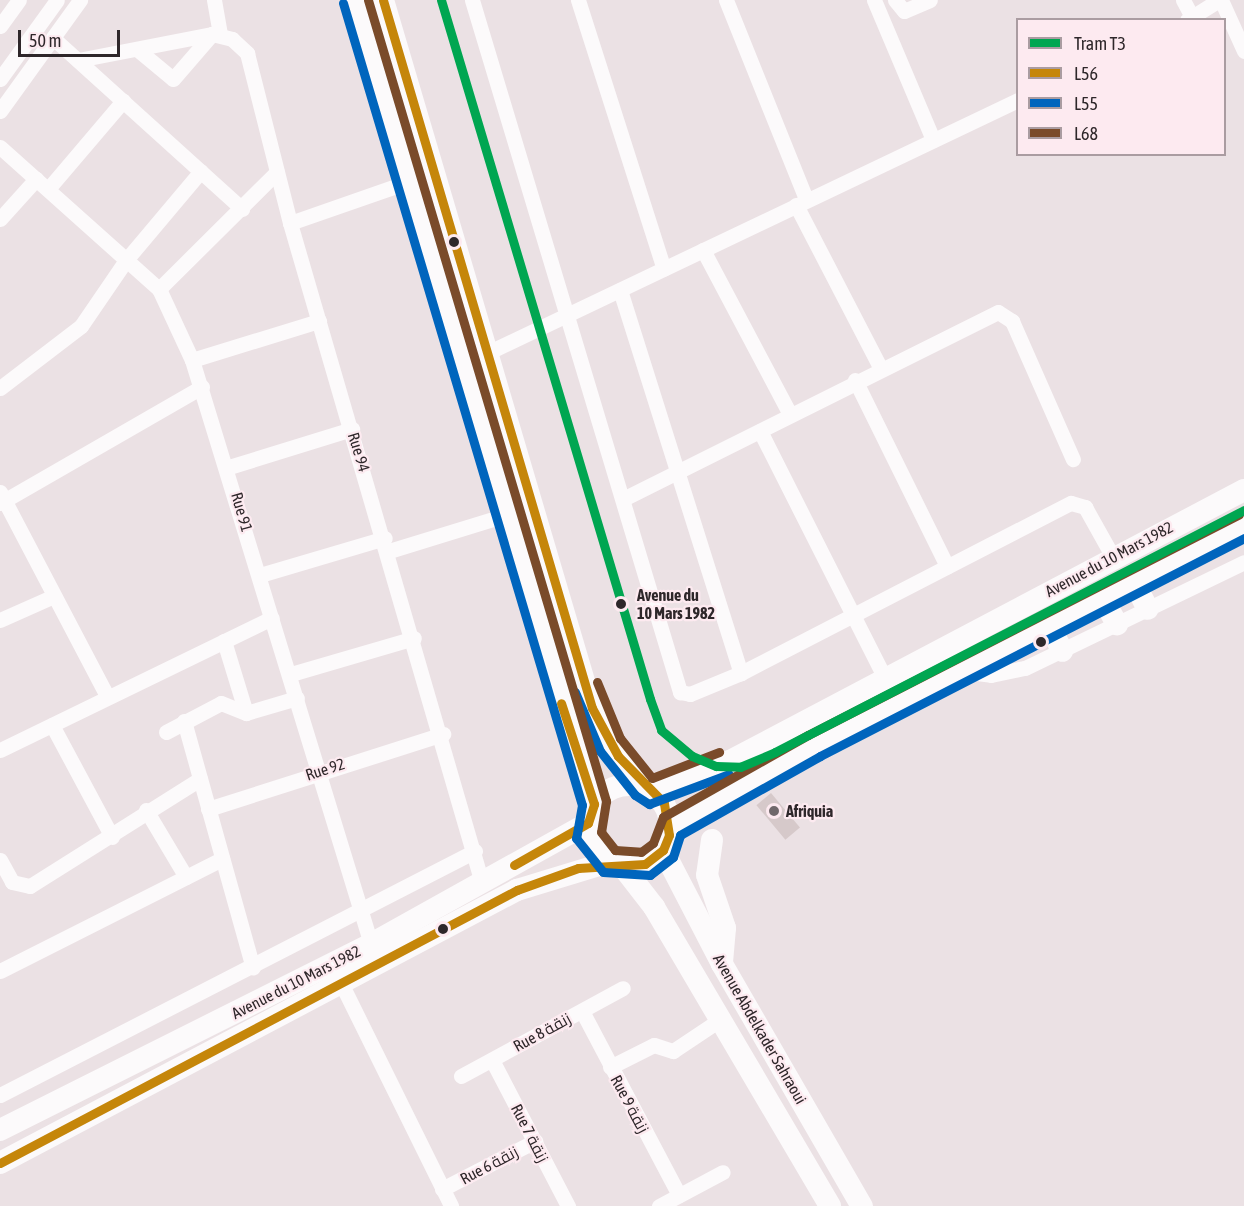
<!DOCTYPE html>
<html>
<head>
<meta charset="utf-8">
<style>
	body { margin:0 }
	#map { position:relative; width:1244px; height:1206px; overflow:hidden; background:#ebe1e4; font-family:"Asap Condensed",Cairo,sans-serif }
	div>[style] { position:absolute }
	.building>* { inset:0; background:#d6c9ca; transform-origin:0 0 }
	.minor>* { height:15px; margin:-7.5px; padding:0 7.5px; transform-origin:7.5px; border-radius:7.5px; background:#fcfafb }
	.secondary>* { height:22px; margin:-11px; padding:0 11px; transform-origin:11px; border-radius:11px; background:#fcfafb }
	.secondary>.ring { margin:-11px; padding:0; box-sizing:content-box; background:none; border:22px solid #fcfafb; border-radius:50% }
	.bus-1>* { height:9px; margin:-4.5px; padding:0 4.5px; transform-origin:4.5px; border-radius:4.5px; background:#c5860a }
	.bus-2>* { height:9px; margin:-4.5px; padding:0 4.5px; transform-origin:4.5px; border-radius:4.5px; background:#0065bd }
	.bus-3>* { height:9px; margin:-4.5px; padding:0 4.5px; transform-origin:4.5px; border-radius:4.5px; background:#7a4b2a }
	.tram-1>* { height:9px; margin:-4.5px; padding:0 4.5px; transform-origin:4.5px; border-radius:4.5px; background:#00a651 }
	.dots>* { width:16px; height:16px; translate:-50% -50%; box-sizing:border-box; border:3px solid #fdeaf0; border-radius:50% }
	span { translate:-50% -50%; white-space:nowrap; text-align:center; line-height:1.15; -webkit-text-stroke:4.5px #fdeaf0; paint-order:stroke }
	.street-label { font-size:16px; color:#2e272a }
	.stop-label { font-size:16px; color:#2e272a; font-weight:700 }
	.left { translate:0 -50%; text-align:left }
	.poi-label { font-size:16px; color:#2e272a; font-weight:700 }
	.legend { position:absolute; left:1016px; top:18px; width:210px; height:138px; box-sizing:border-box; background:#fdeaf0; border:2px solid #aa9ca1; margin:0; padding:8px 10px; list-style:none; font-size:18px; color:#2e272a }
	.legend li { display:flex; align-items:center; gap:12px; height:30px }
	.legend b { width:30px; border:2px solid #aa9ca1 }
	.scale { position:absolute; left:18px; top:30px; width:102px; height:27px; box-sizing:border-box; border:3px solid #2e272a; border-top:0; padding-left:8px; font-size:18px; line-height:21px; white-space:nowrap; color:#2e272a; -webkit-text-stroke:4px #fdeaf0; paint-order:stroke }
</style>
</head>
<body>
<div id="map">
	<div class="building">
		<div style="left:771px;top:793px;width:45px;height:19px;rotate:50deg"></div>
	</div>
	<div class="minor">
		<div style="left:214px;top:0;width:36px;rotate:80deg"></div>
		<div style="left:472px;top:0;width:723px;rotate:73.27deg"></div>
		<div style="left:680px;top:692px;width:10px;rotate:11deg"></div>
		<div style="left:690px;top:694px;width:55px;rotate:-22.4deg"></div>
		<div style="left:741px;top:673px;width:371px;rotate:-27.3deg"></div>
		<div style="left:1071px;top:503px;width:15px;rotate:16deg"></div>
		<div style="left:1085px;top:507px;width:57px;rotate:60.8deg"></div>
		<div style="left:578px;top:0;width:282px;rotate:72.3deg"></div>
		<div style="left:726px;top:0;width:214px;rotate:68.1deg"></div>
		<div style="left:874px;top:0;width:152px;rotate:67.1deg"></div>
		<div style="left:895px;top:0;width:14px;rotate:51deg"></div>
		<div style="left:904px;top:11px;width:28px;rotate:-23deg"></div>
		<div style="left:1183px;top:0;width:19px;rotate:62deg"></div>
		<div style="left:1221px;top:0;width:56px;rotate:65.7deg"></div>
		<div style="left:1187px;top:20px;width:38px;rotate:-32deg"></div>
		<div style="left:0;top:26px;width:32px;rotate:-54deg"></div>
		<div style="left:53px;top:38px;width:255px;rotate:42.1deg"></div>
		<div style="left:138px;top:50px;width:45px;rotate:39.6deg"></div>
		<div style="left:173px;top:79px;width:60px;rotate:-49.1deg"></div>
		<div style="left:78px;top:60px;width:136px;rotate:-11deg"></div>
		<div style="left:212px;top:34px;width:21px;rotate:14deg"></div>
		<div style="left:232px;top:39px;width:21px;rotate:43deg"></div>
		<div style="left:247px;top:53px;width:175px;rotate:75.8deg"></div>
		<div style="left:290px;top:223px;width:687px;rotate:73.78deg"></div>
		<div style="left:0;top:79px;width:97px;rotate:-54.2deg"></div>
		<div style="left:0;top:111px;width:137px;rotate:-54.2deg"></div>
		<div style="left:0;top:147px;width:213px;rotate:41.8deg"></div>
		<div style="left:159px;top:289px;width:78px;rotate:65.1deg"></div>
		<div style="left:192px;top:360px;width:611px;rotate:72.96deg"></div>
		<div style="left:48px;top:189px;width:116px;rotate:-49.6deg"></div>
		<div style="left:796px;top:205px;width:182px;rotate:62.6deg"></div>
		<div style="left:0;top:219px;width:54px;rotate:-48deg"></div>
		<div style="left:290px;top:223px;width:125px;rotate:-19.2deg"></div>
		<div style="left:703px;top:250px;width:186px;rotate:62.1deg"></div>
		<div style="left:159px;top:289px;width:166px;rotate:-44.8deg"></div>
		<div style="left:620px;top:290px;width:402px;rotate:72.5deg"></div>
		<div style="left:487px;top:353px;width:588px;rotate:-25.48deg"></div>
		<div style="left:192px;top:360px;width:133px;rotate:-17.1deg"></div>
		<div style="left:855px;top:380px;width:208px;rotate:63.7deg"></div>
		<div style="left:0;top:388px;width:102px;rotate:-37.4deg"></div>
		<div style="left:81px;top:326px;width:80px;rotate:-55.7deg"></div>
		<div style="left:126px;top:260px;width:116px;rotate:-49.9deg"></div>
		<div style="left:760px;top:431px;width:275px;rotate:63.2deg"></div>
		<div style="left:229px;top:467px;width:129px;rotate:-17.2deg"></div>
		<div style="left:0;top:492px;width:230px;rotate:62.3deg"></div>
		<div style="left:623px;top:499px;width:419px;rotate:-26.5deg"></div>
		<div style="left:998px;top:312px;width:17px;rotate:33deg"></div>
		<div style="left:1012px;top:321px;width:151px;rotate:66.2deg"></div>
		<div style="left:0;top:503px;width:233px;rotate:-29.9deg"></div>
		<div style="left:389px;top:551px;width:122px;rotate:-17.1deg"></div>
		<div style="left:260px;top:575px;width:130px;rotate:-16.5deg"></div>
		<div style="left:0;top:620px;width:59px;rotate:-24deg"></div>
		<div style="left:224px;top:641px;width:75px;rotate:73deg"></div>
		<div style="left:960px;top:671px;width:31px;rotate:7deg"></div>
		<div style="left:991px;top:675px;width:35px;rotate:-12deg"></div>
		<div style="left:1025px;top:668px;width:243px;rotate:-25.8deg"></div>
		<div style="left:291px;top:674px;width:128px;rotate:-16.3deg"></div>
		<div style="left:184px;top:721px;width:256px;rotate:74.4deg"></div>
		<div style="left:52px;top:725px;width:127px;rotate:61.8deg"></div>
		<div style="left:166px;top:732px;width:62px;rotate:-27.8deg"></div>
		<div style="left:221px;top:703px;width:27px;rotate:22deg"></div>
		<div style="left:246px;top:713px;width:53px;rotate:-16.4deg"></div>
		<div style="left:0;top:750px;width:302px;rotate:-25.9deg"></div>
		<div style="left:208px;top:809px;width:247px;rotate:-17.7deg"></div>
		<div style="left:146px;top:810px;width:78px;rotate:59.2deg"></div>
		<div style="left:0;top:860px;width:25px;rotate:61deg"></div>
		<div style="left:12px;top:882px;width:18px;rotate:13deg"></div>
		<div style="left:30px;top:886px;width:201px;rotate:-32.2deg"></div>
		<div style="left:0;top:971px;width:249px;rotate:-26.8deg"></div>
		<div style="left:343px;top:987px;width:244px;rotate:63.7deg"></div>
		<div style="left:582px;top:1011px;width:208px;rotate:62.2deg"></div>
		<div style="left:492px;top:1060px;width:165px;rotate:62.5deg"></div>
		<div style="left:610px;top:1067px;width:49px;rotate:-26.6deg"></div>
		<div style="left:654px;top:1045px;width:20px;rotate:18deg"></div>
		<div style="left:673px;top:1051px;width:58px;rotate:-33.7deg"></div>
		<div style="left:461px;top:1076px;width:184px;rotate:-28.5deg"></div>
		<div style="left:0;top:1095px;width:534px;rotate:-27.19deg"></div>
		<div style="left:442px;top:1189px;width:105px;rotate:-27.3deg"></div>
		<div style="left:659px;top:1206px;width:72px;rotate:-28deg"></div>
	</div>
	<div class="secondary">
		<div style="left:355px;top:0;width:839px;rotate:73.44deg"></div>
		<div style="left:383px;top:0;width:728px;rotate:73.56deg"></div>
		<div style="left:589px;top:698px;width:51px;rotate:65.5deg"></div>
		<div style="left:610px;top:744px;width:55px;rotate:51.7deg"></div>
		<div style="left:1134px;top:582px;width:30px;rotate:63deg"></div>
		<div style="left:1103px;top:599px;width:29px;rotate:61deg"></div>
		<div style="left:1049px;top:625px;width:29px;rotate:63deg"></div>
		<div class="ring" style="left:588px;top:785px;width:60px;height:60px"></div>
		<div style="left:655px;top:793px;width:82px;rotate:-23.1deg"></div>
		<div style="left:730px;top:761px;width:581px;rotate:-27.8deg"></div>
		<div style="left:670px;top:827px;width:166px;rotate:-29.7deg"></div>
		<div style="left:814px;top:745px;width:483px;rotate:-27.1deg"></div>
		<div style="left:712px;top:840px;width:35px;rotate:98deg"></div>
		<div style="left:707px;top:875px;width:56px;rotate:71.2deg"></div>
		<div style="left:725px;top:928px;width:36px;rotate:95deg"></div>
		<div style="left:663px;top:850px;width:128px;rotate:62.6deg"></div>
		<div style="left:722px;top:964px;width:280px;rotate:60deg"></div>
		<div style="left:623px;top:867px;width:51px;rotate:52.2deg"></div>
		<div style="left:654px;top:907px;width:347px;rotate:59.5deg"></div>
		<div style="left:0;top:1130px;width:415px;rotate:-26.6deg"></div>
		<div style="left:371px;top:944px;width:248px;rotate:-29.1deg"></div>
		<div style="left:0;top:1163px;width:585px;rotate:-27.84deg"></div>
		<div style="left:517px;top:890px;width:96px;rotate:-16.9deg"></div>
	</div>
	<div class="bus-1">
		<div style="left:514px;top:865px;width:85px;rotate:-29.6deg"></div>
		<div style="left:588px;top:823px;width:20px;rotate:-72deg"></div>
		<div style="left:594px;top:804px;width:106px;rotate:-108.1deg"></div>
		<div style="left:0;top:1163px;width:585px;rotate:-27.84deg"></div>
		<div style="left:517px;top:890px;width:65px;rotate:-19.8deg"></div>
		<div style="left:578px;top:868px;width:67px;rotate:-3.4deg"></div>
		<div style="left:645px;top:864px;width:23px;rotate:-38deg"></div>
		<div style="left:663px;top:850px;width:16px;rotate:-68deg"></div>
		<div style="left:669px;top:835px;width:32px;rotate:-99deg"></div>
		<div style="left:664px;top:803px;width:66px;rotate:-134.4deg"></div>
		<div style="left:618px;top:756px;width:55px;rotate:-118.4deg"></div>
		<div style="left:592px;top:708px;width:738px;rotate:-106.45deg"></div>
	</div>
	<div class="bus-2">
		<div style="left:343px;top:3px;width:837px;rotate:73.41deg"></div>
		<div style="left:582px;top:805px;width:34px;rotate:100deg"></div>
		<div style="left:576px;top:838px;width:43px;rotate:51.5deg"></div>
		<div style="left:603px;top:872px;width:47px;rotate:3.7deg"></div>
		<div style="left:650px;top:875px;width:29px;rotate:-38deg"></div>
		<div style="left:673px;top:857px;width:23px;rotate:-72deg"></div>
		<div style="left:680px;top:835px;width:161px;rotate:-29.4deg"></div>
		<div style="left:820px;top:756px;width:477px;rotate:-27.2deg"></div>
		<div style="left:575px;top:692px;width:64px;rotate:67deg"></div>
		<div style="left:600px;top:751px;width:56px;rotate:51.5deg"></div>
		<div style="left:635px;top:795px;width:17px;rotate:33deg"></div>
		<div style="left:649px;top:804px;width:85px;rotate:-20.6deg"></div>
	</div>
	<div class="bus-3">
		<div style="left:368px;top:0;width:836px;rotate:73.45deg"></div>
		<div style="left:606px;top:801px;width:31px;rotate:99deg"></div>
		<div style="left:601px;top:832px;width:23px;rotate:52deg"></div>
		<div style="left:615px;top:850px;width:26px;rotate:4deg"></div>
		<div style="left:641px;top:852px;width:15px;rotate:-37deg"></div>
		<div style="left:653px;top:843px;width:28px;rotate:-69deg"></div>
		<div style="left:663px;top:817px;width:167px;rotate:-29.5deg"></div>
		<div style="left:808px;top:735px;width:484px;rotate:-27.1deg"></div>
		<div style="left:597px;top:682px;width:61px;rotate:67.7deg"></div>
		<div style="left:620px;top:738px;width:51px;rotate:51.3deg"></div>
		<div style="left:652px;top:778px;width:72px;rotate:-21.2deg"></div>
	</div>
	<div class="tram-1">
		<div style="left:441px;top:0;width:730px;rotate:73.35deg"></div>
		<div style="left:650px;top:699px;width:33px;rotate:70deg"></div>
		<div style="left:661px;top:730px;width:40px;rotate:40deg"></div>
		<div style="left:692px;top:756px;width:26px;rotate:23deg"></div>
		<div style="left:716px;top:766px;width:24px;rotate:2deg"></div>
		<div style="left:740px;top:767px;width:38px;rotate:-23deg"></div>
		<div style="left:775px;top:752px;width:528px;rotate:-27.29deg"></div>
	</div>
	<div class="dots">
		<div style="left:454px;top:242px;background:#2e272a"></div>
		<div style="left:621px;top:604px;background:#2e272a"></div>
		<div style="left:1041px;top:642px;background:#2e272a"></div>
		<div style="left:774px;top:811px;background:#70686b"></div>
		<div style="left:443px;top:929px;background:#2e272a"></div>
	</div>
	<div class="street-label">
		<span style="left:359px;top:452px;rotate:73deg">Rue 94</span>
		<span style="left:242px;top:512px;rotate:74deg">Rue 91</span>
		<span style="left:1109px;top:559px;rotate:-28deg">Avenue du 10 Mars 1982</span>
		<span style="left:325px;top:769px;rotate:-18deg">Rue 92</span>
		<span style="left:296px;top:982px;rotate:-27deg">Avenue du 10 Mars 1982</span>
		<span style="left:760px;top:1029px;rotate:60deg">Avenue Abdelkader Sahraoui</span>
		<span style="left:542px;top:1032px;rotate:-29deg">Rue 8 زنقة</span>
		<span style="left:630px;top:1104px;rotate:62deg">Rue 9 زنقة</span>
		<span style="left:530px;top:1133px;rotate:63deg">Rue 7 زنقة</span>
		<span style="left:489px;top:1165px;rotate:-28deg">Rue 6 زنقة</span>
	</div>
	<div class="stop-label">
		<span class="left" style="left:637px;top:604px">Avenue du<br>10 Mars 1982</span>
	</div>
	<div class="poi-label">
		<span class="left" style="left:786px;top:811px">Afriquia</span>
	</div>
	<ul class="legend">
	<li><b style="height:8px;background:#00a651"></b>Tram T3</li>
	<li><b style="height:8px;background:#c5860a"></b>L56</li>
	<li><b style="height:8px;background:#0065bd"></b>L55</li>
	<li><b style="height:8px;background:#7a4b2a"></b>L68</li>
	</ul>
	<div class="scale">50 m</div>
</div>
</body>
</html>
